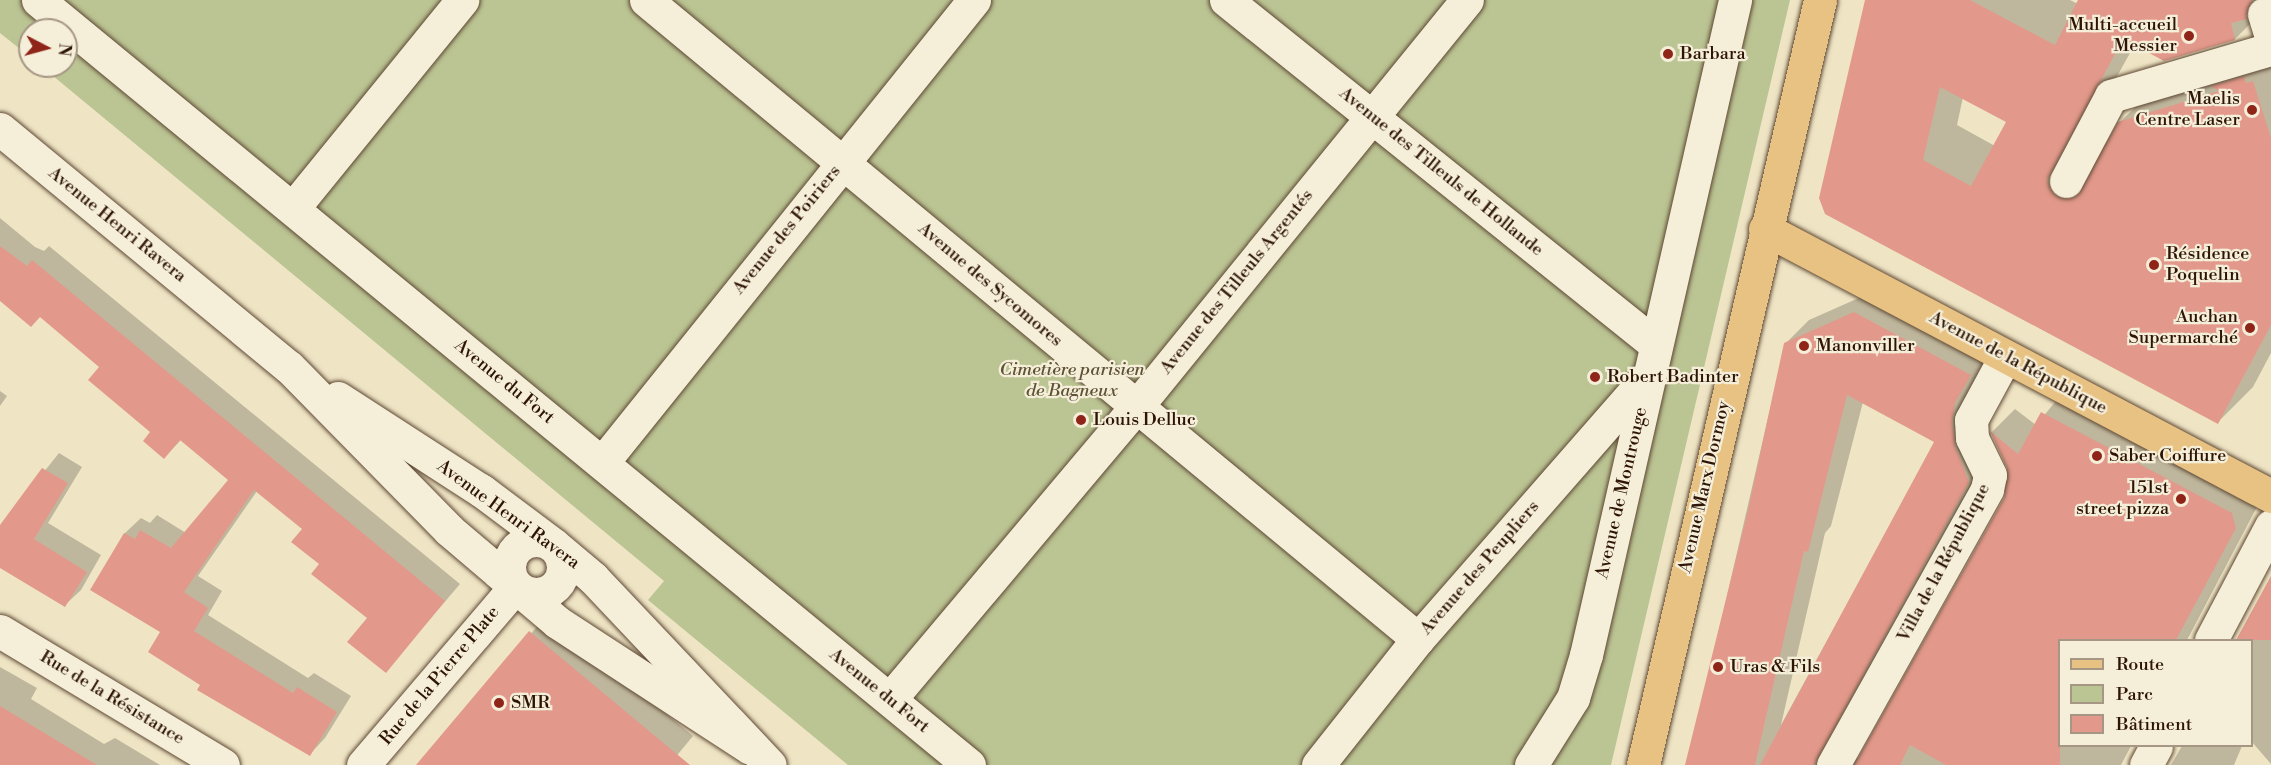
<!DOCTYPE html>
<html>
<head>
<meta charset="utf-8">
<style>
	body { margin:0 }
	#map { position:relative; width:2271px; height:765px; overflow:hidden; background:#efe5c5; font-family:"Libre Bodoni",serif }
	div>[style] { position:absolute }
	.green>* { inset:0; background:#bbc493 }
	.shadow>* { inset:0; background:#0003 }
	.building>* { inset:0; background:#e2998b }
	.roads { filter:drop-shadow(0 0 2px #5e4834) drop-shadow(0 0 2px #5e4834) }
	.minor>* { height:33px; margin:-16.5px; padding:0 16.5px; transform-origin:16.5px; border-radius:16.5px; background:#f5eed9 }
	.minor>.ring { margin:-16.5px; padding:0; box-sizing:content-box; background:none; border:33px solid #f5eed9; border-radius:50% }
	.major>* { height:33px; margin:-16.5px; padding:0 16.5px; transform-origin:16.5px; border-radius:16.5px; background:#e8c282 }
	.dots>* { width:16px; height:16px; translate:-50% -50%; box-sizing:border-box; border:3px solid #f5eed9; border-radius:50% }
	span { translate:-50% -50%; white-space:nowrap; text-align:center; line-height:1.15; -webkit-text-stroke:4.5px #f5eed9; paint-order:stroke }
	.poi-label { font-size:18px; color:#2d1404 }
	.right { translate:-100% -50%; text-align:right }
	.left { translate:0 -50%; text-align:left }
	.street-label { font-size:18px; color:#2d1404 }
	.park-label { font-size:18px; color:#5f5236; font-style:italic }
	.legend { position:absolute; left:2058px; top:639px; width:195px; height:108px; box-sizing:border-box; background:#f5eed9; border:2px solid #a59784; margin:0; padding:8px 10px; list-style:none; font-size:18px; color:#2d1404 }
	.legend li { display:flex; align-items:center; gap:12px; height:30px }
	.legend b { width:30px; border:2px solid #a59784 }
	.north { position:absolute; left:18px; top:18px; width:60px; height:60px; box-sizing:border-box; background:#f5eed9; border:2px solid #a59784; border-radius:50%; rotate:96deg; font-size:16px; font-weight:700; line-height:24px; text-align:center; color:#2d1404 }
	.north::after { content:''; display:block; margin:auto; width:21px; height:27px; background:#8f2418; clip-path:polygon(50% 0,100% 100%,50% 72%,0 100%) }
</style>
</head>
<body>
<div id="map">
	<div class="green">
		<div style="clip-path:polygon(0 0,1790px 0,1611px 765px,848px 765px,648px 600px,664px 581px,41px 66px,66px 66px,66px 30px,30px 30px,30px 57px,0 33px)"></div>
	</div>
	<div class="shadow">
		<div style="clip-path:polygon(evenodd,1866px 0,2070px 0,2078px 4px,2080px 0,2269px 0,2270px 4px,2235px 39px,2135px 44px,2084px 136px,2092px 163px,2098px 164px,2119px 123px,2155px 88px,2271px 45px,2271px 353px,2253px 387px,2218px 422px,1826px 213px,1866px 0,1963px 97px,2008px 121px,1995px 146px,1957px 125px,1963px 97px)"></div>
		<div style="clip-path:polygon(0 218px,35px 247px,44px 251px,49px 246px,460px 584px,386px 671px,369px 618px,321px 564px,304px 529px,257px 491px,198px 576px,222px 591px,208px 615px,308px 678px,314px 673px,351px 696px,325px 738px,310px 754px,202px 684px,162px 631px,93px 589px,125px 533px,141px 518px,150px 523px,157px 515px,186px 533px,230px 480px,181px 440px,164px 457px,152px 432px,101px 366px,41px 315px,0 299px)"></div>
		<div style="clip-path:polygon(evenodd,1879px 289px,1994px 351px,1978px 378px,1992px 458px,1848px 758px,1860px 758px,2005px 498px,2009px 467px,1992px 432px,2015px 409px,2036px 425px,2066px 389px,2259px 503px,2187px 640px,2060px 640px,2060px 746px,2131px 746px,2121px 765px,1688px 765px,1785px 344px,1809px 320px,1879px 289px,1863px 402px,1936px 441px,1781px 725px,1825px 533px,1831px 526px,1863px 402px)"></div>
		<div style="clip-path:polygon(0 391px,7px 396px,0 406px)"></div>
		<div style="clip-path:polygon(59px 453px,82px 467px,48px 523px,101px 555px,81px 590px,65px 605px,0 566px,0 527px)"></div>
		<div style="clip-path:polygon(2271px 577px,2271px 764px,2252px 742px,2252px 640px,2237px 640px)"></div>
		<div style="clip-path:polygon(547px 615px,693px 736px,669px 765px,418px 765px)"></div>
		<div style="clip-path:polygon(0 667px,37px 688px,31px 699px,104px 744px,115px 738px,160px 765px,0 765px)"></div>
		<div style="clip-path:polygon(2182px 746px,2242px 746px,2234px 765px,2171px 765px)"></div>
	</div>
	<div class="building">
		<div style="clip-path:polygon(evenodd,1865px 0,1970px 0,2055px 45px,2078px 0,2252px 0,2246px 19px,2231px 23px,2235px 40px,2164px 61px,2123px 39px,2047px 181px,2057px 197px,2075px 197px,2118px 122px,2219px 91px,2211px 86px,2244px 76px,2246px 83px,2253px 81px,2271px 138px,2271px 325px,2218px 424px,1825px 214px,1819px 198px,1865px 0,1940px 87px,2006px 122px,1971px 186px,1923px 160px,1940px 87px)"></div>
		<div style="clip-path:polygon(0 246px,27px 266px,32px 260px,445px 601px,386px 673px,347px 642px,367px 618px,311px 574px,319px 564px,291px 542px,302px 529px,254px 490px,184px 592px,208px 608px,194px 631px,293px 693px,297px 687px,337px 712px,310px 756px,197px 690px,200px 685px,148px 652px,160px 632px,90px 590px,124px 533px,135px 539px,140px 530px,171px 548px,228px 480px,180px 440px,164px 459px,143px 441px,150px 432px,88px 380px,99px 367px,40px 317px,31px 327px,0 301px)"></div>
		<div style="clip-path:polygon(1854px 312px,1971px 375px,1955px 403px,1952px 421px,1955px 446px,1969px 482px,1814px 765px,1760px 765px,1934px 442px,1847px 395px,1808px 552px,1804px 551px,1755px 765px,1685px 765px,1748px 510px,1784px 343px)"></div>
		<div style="clip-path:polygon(2041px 412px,2232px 513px,2236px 528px,2176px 640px,2060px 640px,2060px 765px,1946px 765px,1910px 745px,1900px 765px,1854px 765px,2004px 498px,2007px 468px,1990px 431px,2018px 454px)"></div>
		<div style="clip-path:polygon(42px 468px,68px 483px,34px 539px,87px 572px,65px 607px,0 568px,0 525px)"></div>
		<div style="clip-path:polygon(2271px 576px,2271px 640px,2236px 640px)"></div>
		<div style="clip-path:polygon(529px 631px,637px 721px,690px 765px,416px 765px)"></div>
		<div style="clip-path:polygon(0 706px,97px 765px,0 765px)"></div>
	</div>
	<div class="roads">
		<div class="minor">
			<div style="left:38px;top:0;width:1205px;rotate:39.41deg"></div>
			<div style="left:646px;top:0;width:1002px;rotate:39.62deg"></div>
			<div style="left:1226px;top:0;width:550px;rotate:38.72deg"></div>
			<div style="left:2264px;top:14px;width:24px;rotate:73deg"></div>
			<div style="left:0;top:129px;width:374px;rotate:39.5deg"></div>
			<div style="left:289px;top:367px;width:228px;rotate:45.5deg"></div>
			<div style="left:449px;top:530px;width:142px;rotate:40.4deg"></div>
			<div style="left:557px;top:622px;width:230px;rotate:33.1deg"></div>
			<div style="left:2066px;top:181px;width:96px;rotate:-62.1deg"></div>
			<div style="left:2111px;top:96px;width:167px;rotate:-16.4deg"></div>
			<div style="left:294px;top:207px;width:267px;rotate:-50.9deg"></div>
			<div style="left:338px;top:398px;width:171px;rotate:32.9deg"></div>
			<div style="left:482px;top:491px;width:90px;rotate:36.9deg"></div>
			<div style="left:554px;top:545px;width:51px;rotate:40.2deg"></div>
			<div style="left:593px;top:578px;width:257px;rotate:46.6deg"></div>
			<div style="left:602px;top:463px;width:594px;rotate:-51.22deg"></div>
			<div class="ring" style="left:509px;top:540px;width:21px;height:21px"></div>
			<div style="left:0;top:631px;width:260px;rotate:31deg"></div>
			<div style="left:2211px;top:640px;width:129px;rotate:-62.2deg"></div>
			<div style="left:890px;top:699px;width:383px;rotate:-49.9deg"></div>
			<div style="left:1137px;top:406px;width:523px;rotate:-50.9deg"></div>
			<div style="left:363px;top:765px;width:234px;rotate:-49.5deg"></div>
			<div style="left:1318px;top:765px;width:161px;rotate:-51.6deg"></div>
			<div style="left:1418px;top:639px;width:348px;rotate:-48.8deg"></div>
			<div style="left:1531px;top:765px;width:79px;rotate:-57.9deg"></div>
			<div style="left:1573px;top:698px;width:45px;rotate:-73.2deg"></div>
			<div style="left:1586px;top:655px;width:672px;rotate:-77.18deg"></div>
			<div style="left:1833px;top:765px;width:316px;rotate:-60.8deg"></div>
			<div style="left:1987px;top:489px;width:14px;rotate:-78deg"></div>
			<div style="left:1990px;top:475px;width:41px;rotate:-115.9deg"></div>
			<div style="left:1972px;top:438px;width:18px;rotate:-93deg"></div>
			<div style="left:1971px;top:420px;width:72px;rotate:-61.6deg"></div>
			<div style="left:2146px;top:765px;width:21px;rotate:-62deg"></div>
		</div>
		<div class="major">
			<div style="left:1765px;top:229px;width:572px;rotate:27.82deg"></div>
			<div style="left:1643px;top:765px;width:785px;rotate:-76.97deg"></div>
		</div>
	</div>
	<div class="dots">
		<div style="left:2189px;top:36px;background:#8f2418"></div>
		<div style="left:1668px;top:54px;background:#8f2418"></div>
		<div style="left:2252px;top:110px;background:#8f2418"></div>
		<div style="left:2154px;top:265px;background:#8f2418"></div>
		<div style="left:2250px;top:328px;background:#8f2418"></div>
		<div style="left:1804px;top:346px;background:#8f2418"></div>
		<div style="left:1595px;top:377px;background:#8f2418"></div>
		<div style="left:1081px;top:420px;background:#8f2418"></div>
		<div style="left:2097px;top:456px;background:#8f2418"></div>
		<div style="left:2181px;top:499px;background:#8f2418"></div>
		<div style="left:1718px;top:667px;background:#8f2418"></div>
		<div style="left:499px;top:703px;background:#8f2418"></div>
	</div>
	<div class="poi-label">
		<span class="right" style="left:2177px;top:36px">Multi-accueil<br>Messier</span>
		<span class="left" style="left:1680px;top:54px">Barbara</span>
		<span class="right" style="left:2240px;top:110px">Maelis<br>Centre Laser</span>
		<span class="left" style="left:2166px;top:265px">Résidence<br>Poquelin</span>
		<span class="right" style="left:2238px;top:328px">Auchan<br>Supermarché</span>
		<span class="left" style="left:1816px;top:346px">Manonviller</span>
		<span class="left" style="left:1607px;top:377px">Robert Badinter</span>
		<span class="left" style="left:1093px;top:420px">Louis Delluc</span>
		<span class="left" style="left:2109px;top:456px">Saber Coiffure</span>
		<span class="right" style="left:2169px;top:499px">151st<br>street pizza</span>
		<span class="left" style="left:1730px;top:667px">Uras &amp; Fils</span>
		<span class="left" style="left:511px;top:703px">SMR</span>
	</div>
	<div class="street-label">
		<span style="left:1441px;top:172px;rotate:39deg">Avenue des Tilleuls de Hollande</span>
		<span style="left:117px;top:225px;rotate:39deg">Avenue Henri Ravera</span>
		<span style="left:787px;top:230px;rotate:-51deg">Avenue des Poiriers</span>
		<span style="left:1237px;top:282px;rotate:-51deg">Avenue des Tilleuls Argentés</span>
		<span style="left:990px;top:285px;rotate:40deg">Avenue des Sycomores</span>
		<span style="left:2018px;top:363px;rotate:28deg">Avenue de la République</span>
		<span style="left:504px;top:382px;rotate:39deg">Avenue du Fort</span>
		<span style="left:1705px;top:487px;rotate:-77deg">Avenue Marx Dormoy</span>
		<span style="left:1622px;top:493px;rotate:-77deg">Avenue de Montrouge</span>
		<span style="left:508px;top:515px;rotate:36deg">Avenue Henri Ravera</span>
		<span style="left:1944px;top:563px;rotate:-62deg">Villa de la République</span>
		<span style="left:1480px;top:568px;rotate:-49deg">Avenue des Peupliers</span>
		<span style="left:440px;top:676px;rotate:-50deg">Rue de la Pierre Plate</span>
		<span style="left:879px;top:691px;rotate:39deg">Avenue du Fort</span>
		<span style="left:112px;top:698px;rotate:31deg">Rue de la Résistance</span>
	</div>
	<div class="park-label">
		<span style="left:1072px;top:381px">Cimetière parisien<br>de Bagneux</span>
	</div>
	<ul class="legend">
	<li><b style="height:8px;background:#e8c282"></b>Route</li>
	<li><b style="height:16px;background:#bbc493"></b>Parc</li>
	<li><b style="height:16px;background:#e2998b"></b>Bâtiment</li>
	</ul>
	<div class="north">N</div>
</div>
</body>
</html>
